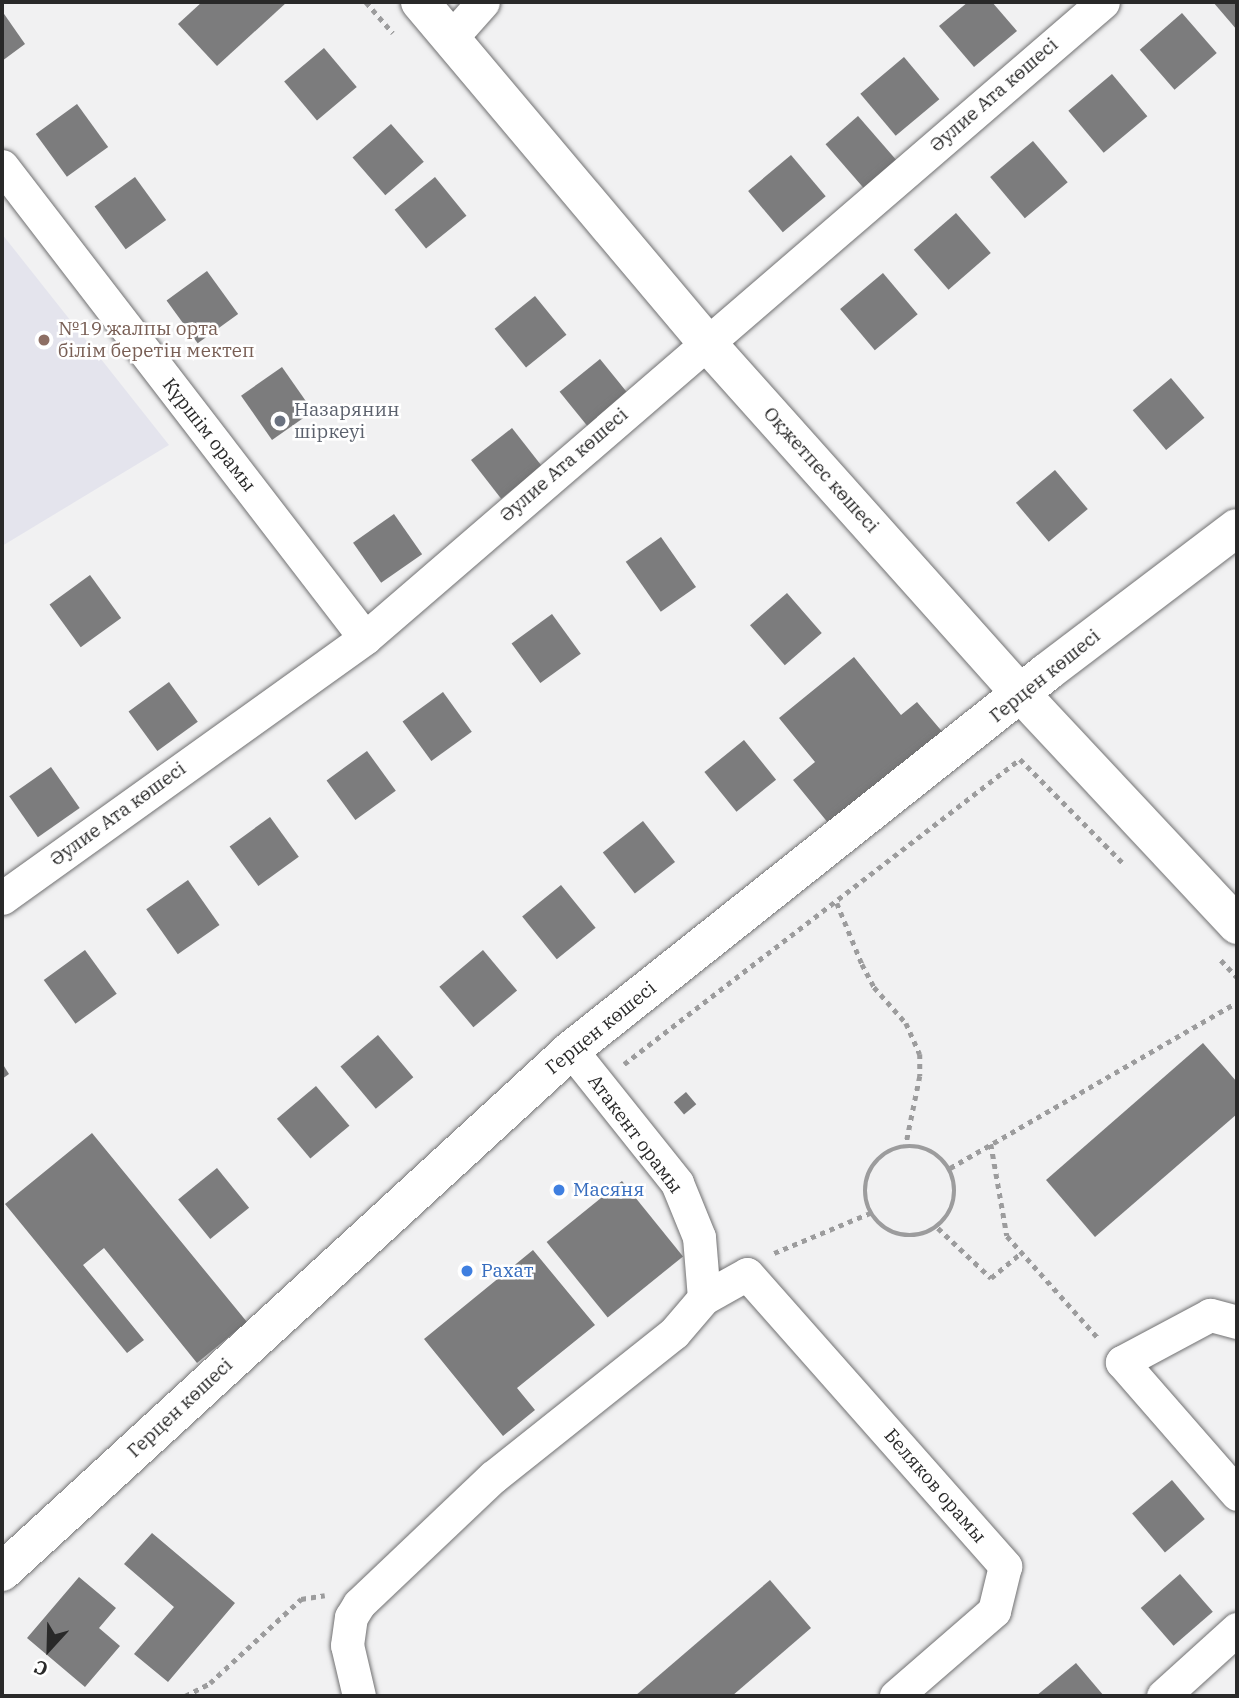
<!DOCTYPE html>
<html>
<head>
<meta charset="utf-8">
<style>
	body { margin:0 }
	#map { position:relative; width:1239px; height:1698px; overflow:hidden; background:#f1f1f2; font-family:"IBM Plex Serif",serif }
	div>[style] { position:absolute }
	.built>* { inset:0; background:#e4e4ed }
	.building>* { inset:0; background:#7c7c7d; transform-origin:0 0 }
	.path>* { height:4.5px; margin-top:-2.25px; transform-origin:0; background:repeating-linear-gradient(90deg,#9c9c9d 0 5px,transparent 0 10px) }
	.path>.ring { margin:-2.25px; padding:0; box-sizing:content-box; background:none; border:4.5px solid #9c9c9d; border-radius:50% }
	.roads { filter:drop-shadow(0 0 2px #717172) drop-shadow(0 0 2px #717172) }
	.minor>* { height:33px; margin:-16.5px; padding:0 16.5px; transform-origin:16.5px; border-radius:16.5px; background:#fff }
	.tertiary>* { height:38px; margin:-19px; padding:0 19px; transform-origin:19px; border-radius:19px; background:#fff }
	.dots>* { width:19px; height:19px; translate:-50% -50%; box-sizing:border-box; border:4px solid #fff; border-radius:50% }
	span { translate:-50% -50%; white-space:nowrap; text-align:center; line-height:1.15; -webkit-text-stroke:5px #fff; paint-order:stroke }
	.street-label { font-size:19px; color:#292929 }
	.education-label { font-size:19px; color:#785e54 }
	.left { translate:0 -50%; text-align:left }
	.worship-label { font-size:19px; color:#5b616d }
	.shop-label { font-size:19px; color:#366cbe }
	.frame { position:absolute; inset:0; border:4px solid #292929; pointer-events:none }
	.north { position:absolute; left:14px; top:1614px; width:70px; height:70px; -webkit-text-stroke:5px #fff; paint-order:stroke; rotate:202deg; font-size:19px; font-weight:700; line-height:28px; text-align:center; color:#292929 }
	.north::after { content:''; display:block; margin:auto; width:24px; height:32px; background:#292929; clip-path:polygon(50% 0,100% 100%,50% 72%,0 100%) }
</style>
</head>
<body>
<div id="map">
	<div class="built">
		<div style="clip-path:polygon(2px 234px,169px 445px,2px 546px)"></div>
	</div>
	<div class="building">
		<div style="clip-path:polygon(202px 2px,287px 2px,217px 66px,178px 24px)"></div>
		<div style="clip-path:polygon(968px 2px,992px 2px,1017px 31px,974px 67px,939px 26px)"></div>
		<div style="clip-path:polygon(1213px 2px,1237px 2px,1237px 30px)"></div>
		<div style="clip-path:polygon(2px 11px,25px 44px,2px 61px)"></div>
		<div style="left:1182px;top:13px;width:53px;height:56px;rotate:49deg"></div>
		<div style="left:324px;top:48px;width:51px;height:52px;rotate:50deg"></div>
		<div style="left:904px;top:57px;width:55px;height:57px;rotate:50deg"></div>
		<div style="left:1112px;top:74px;width:55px;height:57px;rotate:50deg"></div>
		<div style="left:77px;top:104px;width:53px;height:51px;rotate:54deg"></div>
		<div style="left:858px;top:116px;width:63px;height:43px;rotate:49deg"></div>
		<div style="left:391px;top:124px;width:50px;height:51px;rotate:49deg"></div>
		<div style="left:1033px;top:141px;width:54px;height:56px;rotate:50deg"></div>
		<div style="left:791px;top:155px;width:54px;height:56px;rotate:50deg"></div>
		<div style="left:135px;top:177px;width:53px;height:50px;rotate:54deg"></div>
		<div style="left:435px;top:177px;width:50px;height:52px;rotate:51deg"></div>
		<div style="left:956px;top:213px;width:53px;height:56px;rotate:49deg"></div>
		<div style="left:207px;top:271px;width:53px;height:50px;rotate:54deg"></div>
		<div style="left:883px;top:273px;width:54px;height:56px;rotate:50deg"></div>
		<div style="left:535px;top:296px;width:50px;height:52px;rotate:51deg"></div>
		<div style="left:600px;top:359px;width:49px;height:52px;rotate:51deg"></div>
		<div style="left:282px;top:367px;width:54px;height:50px;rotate:55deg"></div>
		<div style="left:1171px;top:378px;width:52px;height:50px;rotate:50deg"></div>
		<div style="left:512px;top:428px;width:49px;height:52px;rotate:52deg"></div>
		<div style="left:1055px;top:470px;width:51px;height:51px;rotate:50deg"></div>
		<div style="left:394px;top:514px;width:49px;height:50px;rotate:55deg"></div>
		<div style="left:661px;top:537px;width:61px;height:43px;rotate:55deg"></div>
		<div style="left:90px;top:575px;width:53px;height:50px;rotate:54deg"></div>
		<div style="left:787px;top:593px;width:53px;height:49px;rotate:49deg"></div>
		<div style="left:552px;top:614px;width:49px;height:50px;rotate:54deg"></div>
		<div style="clip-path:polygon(854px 657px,901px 715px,917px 702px,951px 742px,838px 835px,793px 780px,815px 762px,779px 718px)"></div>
		<div style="left:169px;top:682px;width:49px;height:50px;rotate:54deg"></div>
		<div style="left:443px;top:692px;width:49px;height:50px;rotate:54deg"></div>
		<div style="left:744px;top:740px;width:51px;height:51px;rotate:51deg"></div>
		<div style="left:367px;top:751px;width:49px;height:50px;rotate:54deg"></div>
		<div style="left:51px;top:767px;width:50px;height:51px;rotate:55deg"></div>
		<div style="left:270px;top:817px;width:49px;height:50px;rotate:54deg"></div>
		<div style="left:643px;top:821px;width:52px;height:51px;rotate:52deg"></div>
		<div style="left:188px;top:880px;width:55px;height:51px;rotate:55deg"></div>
		<div style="left:561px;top:885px;width:55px;height:50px;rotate:51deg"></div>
		<div style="left:85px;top:950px;width:54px;height:51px;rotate:54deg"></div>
		<div style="left:483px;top:950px;width:53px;height:57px;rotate:50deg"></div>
		<div style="left:378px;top:1035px;width:55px;height:49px;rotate:50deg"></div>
		<div style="clip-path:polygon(1203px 1043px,1237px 1082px,1237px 1114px,1095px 1237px,1046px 1180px)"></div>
		<div style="clip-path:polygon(2px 1063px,9px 1074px,2px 1079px)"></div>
		<div style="left:316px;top:1086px;width:52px;height:51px;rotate:50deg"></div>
		<div style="left:686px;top:1092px;width:16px;height:16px;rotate:50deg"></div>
		<div style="clip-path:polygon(92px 1133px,247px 1322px,197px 1363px,104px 1248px,83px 1265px,144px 1340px,127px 1353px,5px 1204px)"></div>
		<div style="left:217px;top:1168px;width:51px;height:50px;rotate:51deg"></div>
		<div style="left:622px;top:1181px;width:97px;height:97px;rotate:51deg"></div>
		<div style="clip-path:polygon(533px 1250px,595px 1325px,517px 1388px,535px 1410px,503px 1436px,424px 1339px)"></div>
		<div style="left:1172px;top:1480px;width:51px;height:52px;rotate:50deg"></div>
		<div style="clip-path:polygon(152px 1533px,235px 1603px,168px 1682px,134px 1654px,174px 1607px,124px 1564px)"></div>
		<div style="left:1180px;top:1574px;width:50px;height:52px;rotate:49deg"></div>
		<div style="clip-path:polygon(79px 1577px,116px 1608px,99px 1628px,120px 1646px,85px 1687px,27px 1638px)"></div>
		<div style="clip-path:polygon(770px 1580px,811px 1628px,732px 1696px,635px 1696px)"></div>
		<div style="clip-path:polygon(1076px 1663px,1104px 1696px,1036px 1696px)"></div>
	</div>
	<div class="path">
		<div style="left:366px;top:2px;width:41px;rotate:48.9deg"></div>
		<div style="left:837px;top:903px;width:66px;rotate:67.7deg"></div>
		<div style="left:862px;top:964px;width:26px;rotate:62deg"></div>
		<div style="left:874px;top:987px;width:48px;rotate:48.4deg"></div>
		<div style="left:906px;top:1023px;width:34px;rotate:66deg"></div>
		<div style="left:920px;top:1054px;width:22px;rotate:90deg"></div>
		<div style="left:920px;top:1076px;width:70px;rotate:101.5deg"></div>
		<div style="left:1221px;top:960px;width:23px;rotate:47deg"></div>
		<div style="left:624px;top:1064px;width:500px;rotate:-37.6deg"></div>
		<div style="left:1020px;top:759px;width:149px;rotate:45.3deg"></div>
		<div style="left:991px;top:1144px;width:93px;rotate:80.1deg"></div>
		<div style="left:1007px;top:1236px;width:138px;rotate:48.2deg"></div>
		<div class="ring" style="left:865px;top:1146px;width:85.5px;height:85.5px"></div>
		<div style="left:950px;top:1168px;width:332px;rotate:-30deg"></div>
		<div style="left:938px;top:1228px;width:73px;rotate:43.3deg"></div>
		<div style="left:991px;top:1278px;width:38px;rotate:-40deg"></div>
		<div style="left:774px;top:1253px;width:104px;rotate:-22.6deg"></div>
		<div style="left:185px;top:1696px;width:28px;rotate:-27deg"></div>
		<div style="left:210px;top:1683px;width:124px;rotate:-42.7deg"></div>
		<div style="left:301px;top:1599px;width:24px;rotate:-9deg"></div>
	</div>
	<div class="roads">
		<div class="minor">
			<div style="left:451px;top:38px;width:48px;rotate:-48.4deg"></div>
			<div style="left:2px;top:166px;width:595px;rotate:52.44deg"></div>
			<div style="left:2px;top:898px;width:447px;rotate:-35.6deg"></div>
			<div style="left:365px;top:638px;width:974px;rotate:-40.75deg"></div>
			<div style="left:571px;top:1050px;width:170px;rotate:51.4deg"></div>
			<div style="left:677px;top:1183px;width:58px;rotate:67.8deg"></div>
			<div style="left:699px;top:1237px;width:61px;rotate:85.3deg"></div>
			<div style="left:1237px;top:1322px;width:28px;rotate:-165deg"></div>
			<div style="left:1210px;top:1315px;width:100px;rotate:151.9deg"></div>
			<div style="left:1122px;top:1362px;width:175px;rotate:48.9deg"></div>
			<div style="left:359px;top:1696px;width:52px;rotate:-103.2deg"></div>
			<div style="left:347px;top:1645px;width:28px;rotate:-82deg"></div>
			<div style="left:351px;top:1617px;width:15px;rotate:-58deg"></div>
			<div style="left:359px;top:1604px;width:185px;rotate:-43.5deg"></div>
			<div style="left:493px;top:1477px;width:231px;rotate:-38.5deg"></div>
			<div style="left:674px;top:1333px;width:46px;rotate:-49.4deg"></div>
			<div style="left:704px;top:1298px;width:49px;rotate:-29.2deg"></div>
			<div style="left:747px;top:1274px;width:390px;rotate:48.5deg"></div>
			<div style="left:1005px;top:1566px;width:46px;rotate:103.7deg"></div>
			<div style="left:994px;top:1611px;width:130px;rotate:139.1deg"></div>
			<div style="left:1163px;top:1696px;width:100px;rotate:-42.2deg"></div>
		</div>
		<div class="tertiary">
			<div style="left:420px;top:2px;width:444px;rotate:49.9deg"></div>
			<div style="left:706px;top:342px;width:474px;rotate:48.2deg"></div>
			<div style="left:1022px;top:695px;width:315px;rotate:46.9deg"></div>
			<div style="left:2px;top:1572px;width:772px;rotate:-42.53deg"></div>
			<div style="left:571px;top:1050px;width:608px;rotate:-38.45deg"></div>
			<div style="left:1047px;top:672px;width:238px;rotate:-37.2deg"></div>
		</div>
	</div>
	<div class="dots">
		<div style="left:44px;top:340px;background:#8d6e63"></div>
		<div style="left:280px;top:421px;background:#6b7280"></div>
		<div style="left:559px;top:1190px;background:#3f7fe0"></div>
		<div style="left:467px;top:1271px;background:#3f7fe0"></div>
	</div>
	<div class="street-label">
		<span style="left:994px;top:95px;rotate:-41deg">Әулие Ата көшесі</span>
		<span style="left:209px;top:435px;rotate:52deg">Күршім орамы</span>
		<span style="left:564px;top:465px;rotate:-41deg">Әулие Ата көшесі</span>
		<span style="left:821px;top:470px;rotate:48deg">Оқжетпес көшесі</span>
		<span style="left:1045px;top:676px;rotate:-39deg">Герцен көшесі</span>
		<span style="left:118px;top:814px;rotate:-36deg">Әулие Ата көшесі</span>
		<span style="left:601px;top:1028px;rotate:-39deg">Герцен көшесі</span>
		<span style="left:635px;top:1134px;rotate:53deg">Атакент орамы</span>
		<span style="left:180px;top:1408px;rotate:-43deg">Герцен көшесі</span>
		<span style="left:935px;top:1486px;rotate:49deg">Беляков орамы</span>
	</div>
	<div class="education-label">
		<span class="left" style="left:58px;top:340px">№19 жалпы орта<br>білім беретін мектеп</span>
	</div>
	<div class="worship-label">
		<span class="left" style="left:294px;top:421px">Назарянин<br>шіркеуі</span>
	</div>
	<div class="shop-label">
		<span class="left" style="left:573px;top:1190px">Масяня</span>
		<span class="left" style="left:481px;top:1271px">Рахат</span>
	</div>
	<div class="frame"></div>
	<div class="north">С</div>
</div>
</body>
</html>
